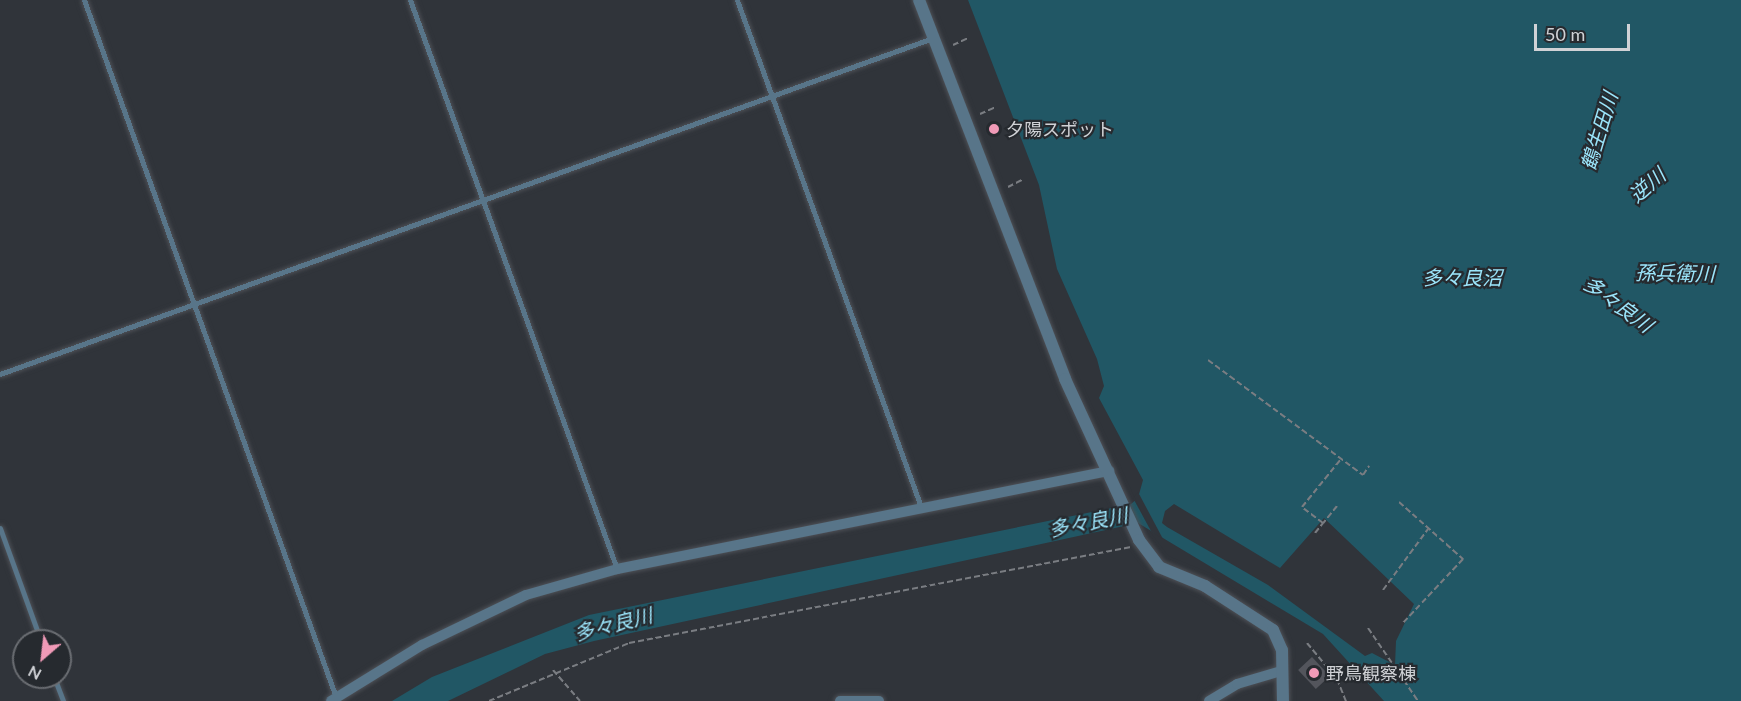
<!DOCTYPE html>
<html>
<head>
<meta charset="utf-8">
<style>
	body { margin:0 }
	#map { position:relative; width:1741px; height:701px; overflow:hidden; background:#30343a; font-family:Lato,"Noto Sans JP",sans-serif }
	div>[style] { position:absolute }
	.water>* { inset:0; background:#215765 }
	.pier>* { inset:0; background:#30343a }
	.building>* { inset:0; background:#53555c; transform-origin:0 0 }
	.path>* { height:2px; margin-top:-1px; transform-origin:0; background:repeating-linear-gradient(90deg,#7a7d82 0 6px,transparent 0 9px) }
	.roads { filter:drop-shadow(0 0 2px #4d5056) drop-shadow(0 0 2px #4d5056) }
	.service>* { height:5px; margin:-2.5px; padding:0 2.5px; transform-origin:2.5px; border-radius:2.5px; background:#587589 }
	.minor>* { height:10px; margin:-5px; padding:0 5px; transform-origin:5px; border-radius:5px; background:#587589 }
	.tertiary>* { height:12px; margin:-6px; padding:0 6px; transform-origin:6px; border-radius:6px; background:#587589 }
	.dots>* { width:16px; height:16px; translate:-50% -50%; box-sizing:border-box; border:3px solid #262a2f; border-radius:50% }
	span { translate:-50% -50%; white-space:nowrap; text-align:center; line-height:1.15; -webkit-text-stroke:4.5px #262a2f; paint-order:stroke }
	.poi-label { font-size:18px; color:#d0d2d6 }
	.left { translate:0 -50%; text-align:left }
	.water-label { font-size:20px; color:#9be5fb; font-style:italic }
	.north { position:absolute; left:12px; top:629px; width:60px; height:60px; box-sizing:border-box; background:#262a2f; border:2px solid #6a6d72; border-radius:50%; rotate:208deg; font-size:16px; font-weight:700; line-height:24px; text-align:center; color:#d0d2d6 }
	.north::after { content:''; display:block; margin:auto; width:21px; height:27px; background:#f09ab7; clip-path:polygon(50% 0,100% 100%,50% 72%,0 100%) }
	.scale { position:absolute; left:1534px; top:24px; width:96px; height:27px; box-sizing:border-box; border:3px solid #d0d2d6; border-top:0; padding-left:8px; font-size:18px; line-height:21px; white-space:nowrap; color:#d0d2d6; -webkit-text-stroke:4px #262a2f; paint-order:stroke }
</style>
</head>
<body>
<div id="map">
	<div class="water">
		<div style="clip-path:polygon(evenodd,968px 0,1741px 0,1741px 701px,1384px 701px,1323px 634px,1138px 523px,594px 641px,545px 654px,448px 701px,392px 701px,432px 677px,589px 615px,1131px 504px,1138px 498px,1143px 480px,1099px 398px,1104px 386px,1097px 359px,1057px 269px,1039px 185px,968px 0,1174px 504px,1280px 568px,1324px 518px,1414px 604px,1396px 641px,1395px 665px,1372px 653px,1365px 656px,1268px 585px,1167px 527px,1162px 523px,1165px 511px,1174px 504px)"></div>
	</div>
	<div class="pier">
		<div style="clip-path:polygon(1138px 492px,1163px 539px,1151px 531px,1133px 498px)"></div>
	</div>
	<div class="building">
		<div style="left:1312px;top:657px;width:26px;height:19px;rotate:47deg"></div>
	</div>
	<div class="path">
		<div style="left:953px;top:45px;width:17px;rotate:-25deg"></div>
		<div style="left:980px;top:114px;width:17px;rotate:-24deg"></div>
		<div style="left:1008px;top:187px;width:16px;rotate:-27deg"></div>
		<div style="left:1208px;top:360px;width:193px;rotate:36.6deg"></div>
		<div style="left:1363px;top:475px;width:11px;rotate:-56deg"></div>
		<div style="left:1399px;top:502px;width:86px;rotate:41.7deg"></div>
		<div style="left:1463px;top:559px;width:89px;rotate:133.2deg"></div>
		<div style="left:1337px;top:506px;width:22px;rotate:129deg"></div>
		<div style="left:1323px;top:523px;width:26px;rotate:-143deg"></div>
		<div style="left:1302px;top:507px;width:62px;rotate:-50.9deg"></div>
		<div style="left:1315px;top:533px;width:13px;rotate:-51deg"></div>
		<div style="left:1383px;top:590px;width:76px;rotate:-53.6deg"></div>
		<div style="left:1368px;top:628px;width:88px;rotate:55.6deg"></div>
		<div style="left:1307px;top:643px;width:47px;rotate:50.2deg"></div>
		<div style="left:1337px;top:679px;width:24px;rotate:68deg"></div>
		<div style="left:553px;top:670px;width:41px;rotate:48.9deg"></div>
		<div style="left:489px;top:701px;width:152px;rotate:-22.5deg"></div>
		<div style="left:629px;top:643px;width:511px;rotate:-10.83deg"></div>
	</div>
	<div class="roads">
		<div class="service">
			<div style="left:84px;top:0;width:744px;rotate:70.13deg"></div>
			<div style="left:410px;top:0;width:605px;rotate:70.01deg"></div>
			<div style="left:737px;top:0;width:539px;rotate:70.05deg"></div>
			<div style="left:0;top:374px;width:992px;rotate:-19.81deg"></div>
			<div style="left:0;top:528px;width:120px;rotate:70.1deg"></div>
			<div style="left:54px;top:677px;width:26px;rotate:69deg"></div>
		</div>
		<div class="minor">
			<div style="left:331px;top:701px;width:107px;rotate:-31.6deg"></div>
			<div style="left:422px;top:645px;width:115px;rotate:-25.7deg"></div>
			<div style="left:526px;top:595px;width:95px;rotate:-15.9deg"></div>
			<div style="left:617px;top:569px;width:502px;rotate:-11.27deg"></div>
			<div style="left:840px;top:701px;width:39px"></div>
			<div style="left:1209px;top:701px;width:33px;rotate:-31deg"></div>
			<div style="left:1237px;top:684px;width:46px;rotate:-16.5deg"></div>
		</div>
		<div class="tertiary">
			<div style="left:919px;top:0;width:406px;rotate:68.9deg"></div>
			<div style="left:1065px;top:379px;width:177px;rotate:65.3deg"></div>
			<div style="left:1139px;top:540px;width:34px;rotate:53deg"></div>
			<div style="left:1159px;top:567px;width:50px;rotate:22.4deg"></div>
			<div style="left:1205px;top:586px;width:81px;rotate:32.9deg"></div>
			<div style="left:1273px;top:630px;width:22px;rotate:66deg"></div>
			<div style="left:1282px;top:650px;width:51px;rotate:88.9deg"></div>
		</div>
	</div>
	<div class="dots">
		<div style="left:994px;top:129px;background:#f09ab7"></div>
		<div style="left:1314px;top:673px;background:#f09ab7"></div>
	</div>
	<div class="poi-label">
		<span class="left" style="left:1006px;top:129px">夕陽スポット</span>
		<span class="left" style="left:1326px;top:673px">野鳥観察棟</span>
	</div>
	<div class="water-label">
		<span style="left:1599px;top:131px;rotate:-73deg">鶴生田川</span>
		<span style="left:1647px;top:185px;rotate:-41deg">逆川</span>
		<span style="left:1675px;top:273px;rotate:1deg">孫兵衛川</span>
		<span style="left:1462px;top:277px">多々良沼</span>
		<span style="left:1618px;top:304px;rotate:36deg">多々良川</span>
		<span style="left:1088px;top:522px;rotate:-11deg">多々良川</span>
		<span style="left:613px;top:624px;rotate:-14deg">多々良川</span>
	</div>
	<div class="north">N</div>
	<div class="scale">50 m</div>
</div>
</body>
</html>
